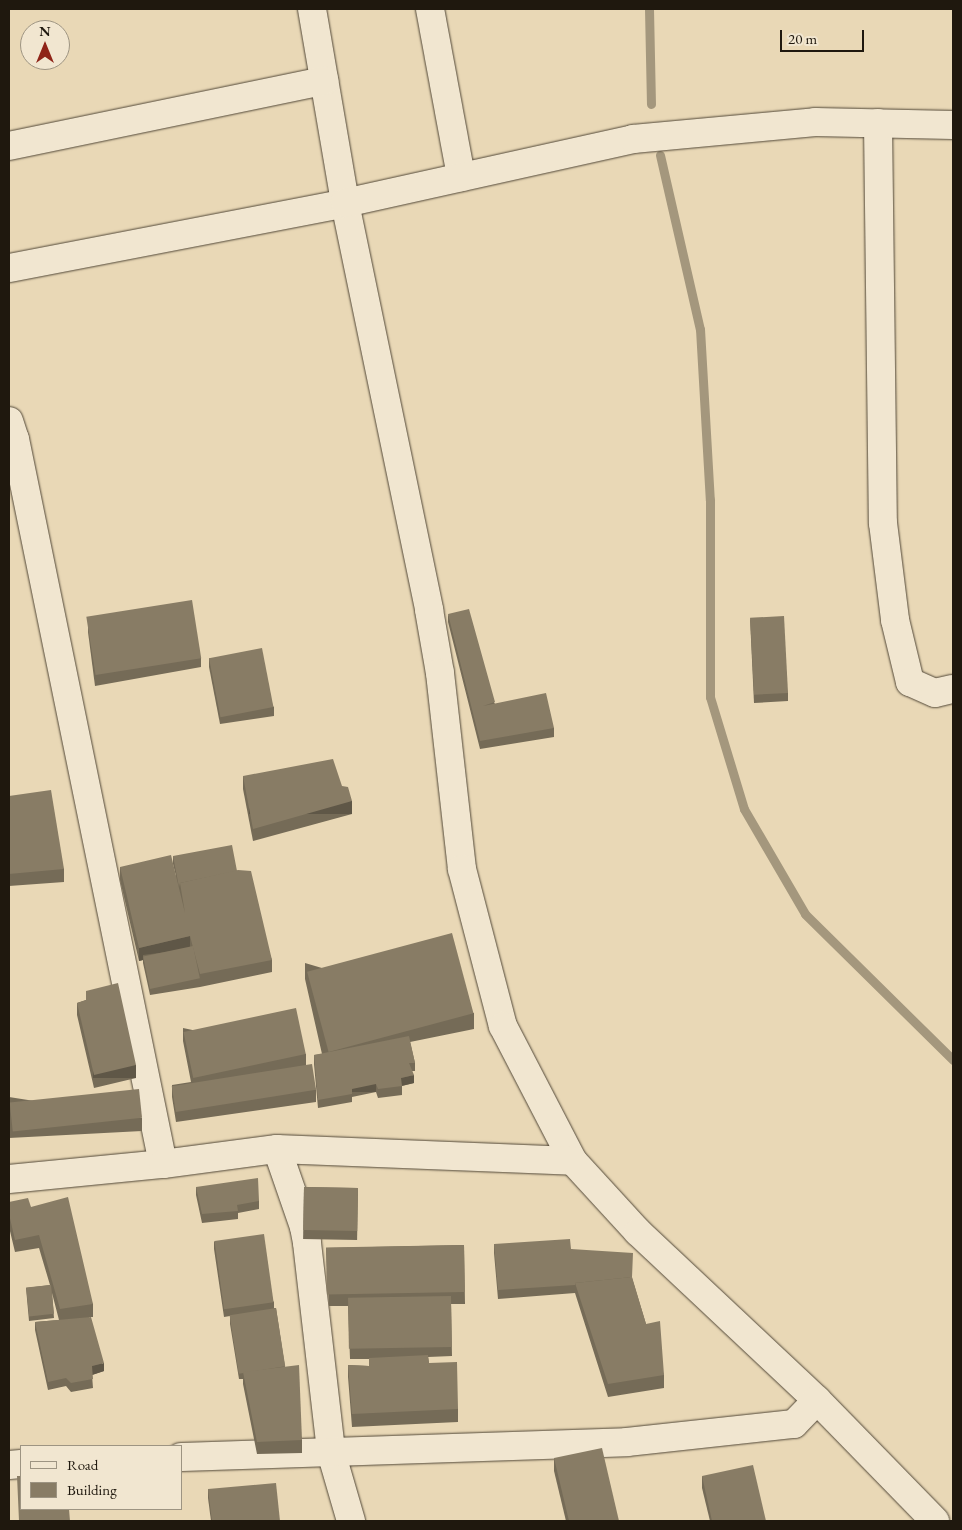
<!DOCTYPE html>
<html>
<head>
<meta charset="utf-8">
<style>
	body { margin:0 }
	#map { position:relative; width:962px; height:1530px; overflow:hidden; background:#e9d8b6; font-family:"EB Garamond",serif }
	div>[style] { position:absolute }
	.stream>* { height:9px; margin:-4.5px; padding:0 4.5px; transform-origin:4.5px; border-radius:4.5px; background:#a4977d }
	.roads { filter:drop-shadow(0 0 1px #524838) drop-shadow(0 0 1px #524838) }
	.minor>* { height:28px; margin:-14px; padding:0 14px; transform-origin:14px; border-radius:14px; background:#f1e6d0 }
	.wall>* { inset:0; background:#756b57; transform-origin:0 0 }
	.shaded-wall>* { inset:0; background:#5f5747; transform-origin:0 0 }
	.building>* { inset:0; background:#887c65; transform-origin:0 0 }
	span { translate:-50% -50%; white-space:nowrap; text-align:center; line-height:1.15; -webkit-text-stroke:4px #f1e6d0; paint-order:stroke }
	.frame { position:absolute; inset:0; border:10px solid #1f180e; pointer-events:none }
	.legend { position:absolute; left:20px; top:1445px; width:162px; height:65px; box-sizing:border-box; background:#f1e6d0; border:1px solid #9d9482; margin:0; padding:6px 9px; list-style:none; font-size:15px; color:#1f180e }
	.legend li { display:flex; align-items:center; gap:10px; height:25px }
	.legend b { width:25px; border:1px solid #9d9482 }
	.north { position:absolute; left:20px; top:20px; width:50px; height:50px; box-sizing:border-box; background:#f1e6d0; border:1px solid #9d9482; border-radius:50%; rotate:0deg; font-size:14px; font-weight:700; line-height:20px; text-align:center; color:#1f180e }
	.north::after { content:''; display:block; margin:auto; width:18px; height:22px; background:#8f2418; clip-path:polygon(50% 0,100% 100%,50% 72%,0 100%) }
	.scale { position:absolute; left:780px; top:30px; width:84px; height:22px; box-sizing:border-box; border:2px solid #1f180e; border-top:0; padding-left:6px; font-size:15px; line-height:18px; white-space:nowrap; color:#1f180e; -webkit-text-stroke:4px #f1e6d0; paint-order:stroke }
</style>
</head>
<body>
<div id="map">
	<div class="stream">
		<div style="left:649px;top:9px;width:95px;rotate:88.8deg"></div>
		<div style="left:660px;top:155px;width:179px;rotate:77.1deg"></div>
		<div style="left:700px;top:329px;width:171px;rotate:86.7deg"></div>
		<div style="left:710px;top:500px;width:197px;rotate:90deg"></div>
		<div style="left:710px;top:697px;width:117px;rotate:73.1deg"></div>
		<div style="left:744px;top:809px;width:121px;rotate:59.8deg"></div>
		<div style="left:805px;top:914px;width:208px;rotate:44.6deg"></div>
	</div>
	<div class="roads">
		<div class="minor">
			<div style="left:312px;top:9px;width:197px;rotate:80.3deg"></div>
			<div style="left:345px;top:203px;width:416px;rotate:78.3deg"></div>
			<div style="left:429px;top:610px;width:64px;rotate:80.1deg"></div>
			<div style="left:440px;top:673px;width:197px;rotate:83.6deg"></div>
			<div style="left:462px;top:869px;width:162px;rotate:75.4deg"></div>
			<div style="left:503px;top:1026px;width:152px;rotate:62.6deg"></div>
			<div style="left:573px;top:1161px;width:96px;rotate:47.5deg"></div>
			<div style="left:638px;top:1232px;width:245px;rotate:43.2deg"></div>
			<div style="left:817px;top:1400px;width:169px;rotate:45.7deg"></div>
			<div style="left:430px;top:9px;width:171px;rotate:79.5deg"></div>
			<div style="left:878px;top:123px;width:400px;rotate:89.3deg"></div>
			<div style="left:883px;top:523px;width:98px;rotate:82.9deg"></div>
			<div style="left:895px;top:620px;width:64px;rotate:76.4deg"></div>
			<div style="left:910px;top:682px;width:27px;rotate:24deg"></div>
			<div style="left:935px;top:693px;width:18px;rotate:-13deg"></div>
			<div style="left:9px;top:146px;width:322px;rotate:-11.7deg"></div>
			<div style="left:9px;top:268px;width:342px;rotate:-10.9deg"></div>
			<div style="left:345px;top:203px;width:295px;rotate:-12.5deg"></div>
			<div style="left:633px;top:139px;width:183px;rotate:-5.3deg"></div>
			<div style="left:815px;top:122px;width:138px;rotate:1.2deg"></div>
			<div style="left:9px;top:421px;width:19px;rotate:72deg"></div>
			<div style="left:15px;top:439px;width:740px;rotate:78.46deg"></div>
			<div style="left:277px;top:1149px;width:83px;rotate:70.9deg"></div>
			<div style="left:304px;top:1227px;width:16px;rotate:79deg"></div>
			<div style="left:307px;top:1243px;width:210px;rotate:83.4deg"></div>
			<div style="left:331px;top:1452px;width:72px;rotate:73.8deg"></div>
			<div style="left:9px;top:1179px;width:155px;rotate:-5.6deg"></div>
			<div style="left:163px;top:1164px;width:115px;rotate:-7.5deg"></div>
			<div style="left:277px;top:1149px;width:296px;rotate:2.3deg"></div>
			<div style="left:181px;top:1457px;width:446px;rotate:-1.9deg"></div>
			<div style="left:627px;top:1442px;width:168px;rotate:-6.2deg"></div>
			<div style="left:794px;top:1424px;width:33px;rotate:-46deg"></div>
			<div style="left:9px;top:1465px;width:12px;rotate:-5deg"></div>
		</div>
	</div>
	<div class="wall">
		<div style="clip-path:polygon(448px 614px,495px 704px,554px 728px,554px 737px,480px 749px,448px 622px)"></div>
		<div style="clip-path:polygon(750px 618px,788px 693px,788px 701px,754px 703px)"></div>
		<div style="clip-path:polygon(88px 623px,201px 658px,201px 667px,95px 686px,88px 632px)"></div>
		<div style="clip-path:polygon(209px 658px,274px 707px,274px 716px,220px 724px,209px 667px)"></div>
		<div style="clip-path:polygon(243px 776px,352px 814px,253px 841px,243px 789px)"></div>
		<div style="clip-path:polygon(9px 796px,64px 869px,64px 882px,9px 886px)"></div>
		<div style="clip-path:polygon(173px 856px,237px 871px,272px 960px,272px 972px,200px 987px,150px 995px,143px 963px,143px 960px,139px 961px,120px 880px,120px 867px,176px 876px,173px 864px)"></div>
		<div style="clip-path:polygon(305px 963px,474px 1013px,474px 1029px,410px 1042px,415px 1063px,415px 1071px,412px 1071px,414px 1083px,402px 1086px,402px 1095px,378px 1098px,376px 1092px,352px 1097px,352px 1102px,318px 1108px,314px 1064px,314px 1055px,322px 1054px,305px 979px)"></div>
		<div style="clip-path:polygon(86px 991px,136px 1078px,94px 1088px,77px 1015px,77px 1003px,86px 1000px)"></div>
		<div style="clip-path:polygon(183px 1028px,306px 1054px,306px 1065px,316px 1090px,316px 1102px,176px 1122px,172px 1097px,172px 1085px,191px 1082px,183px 1041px)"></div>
		<div style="clip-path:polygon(9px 1097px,142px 1118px,142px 1131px,9px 1138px)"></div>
		<div style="clip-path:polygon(196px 1187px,259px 1201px,259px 1209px,238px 1213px,238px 1219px,202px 1223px,196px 1195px)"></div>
		<div style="left:358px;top:1188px;width:52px;height:54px;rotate:91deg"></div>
		<div style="clip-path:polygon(9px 1202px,31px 1207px,93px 1304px,93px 1317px,89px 1317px,104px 1371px,92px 1375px,93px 1388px,71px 1392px,66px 1386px,48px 1390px,35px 1330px,35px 1322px,59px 1320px,52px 1293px,54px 1318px,29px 1321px,26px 1288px,50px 1285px,39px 1248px,15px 1252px,9px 1227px)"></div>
		<div style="clip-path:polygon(214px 1241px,274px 1302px,274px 1308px,276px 1308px,285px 1367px,302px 1440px,302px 1453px,257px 1454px,243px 1384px,243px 1379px,239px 1379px,230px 1324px,230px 1316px,224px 1317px,214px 1249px)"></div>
		<div style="clip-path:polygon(494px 1244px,571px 1249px,632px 1278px,646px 1324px,664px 1375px,664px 1388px,608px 1397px,575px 1293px,498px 1299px,494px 1253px)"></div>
		<div style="clip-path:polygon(464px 1245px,465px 1304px,451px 1304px,452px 1356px,428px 1357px,429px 1363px,458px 1409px,458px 1422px,352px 1427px,348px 1377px,348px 1365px,369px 1366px,369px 1359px,350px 1359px,348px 1306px,329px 1306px,326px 1248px)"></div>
		<div style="clip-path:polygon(554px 1458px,619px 1521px,566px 1521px,554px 1471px)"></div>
		<div style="clip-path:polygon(702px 1476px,766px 1521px,710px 1521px,702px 1488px)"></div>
		<div style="clip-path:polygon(208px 1489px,280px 1521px,211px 1521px,208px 1498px)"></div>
	</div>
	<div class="shaded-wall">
		<div style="left:352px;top:801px;width:13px;height:103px;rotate:90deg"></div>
		<div style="clip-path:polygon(190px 936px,190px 949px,143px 955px,143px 960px,139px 961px,139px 948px)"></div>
		<div style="left:136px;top:1065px;width:13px;height:43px;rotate:90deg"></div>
		<div style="clip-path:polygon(414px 1075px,414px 1083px,401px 1086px,401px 1078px)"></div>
		<div style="left:376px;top:1084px;width:8px;height:25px;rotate:90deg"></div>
		<div style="clip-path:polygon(104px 1363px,104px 1371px,92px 1375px,92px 1366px)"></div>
	</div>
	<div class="building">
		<div style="left:192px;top:600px;width:59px;height:107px;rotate:81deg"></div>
		<div style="clip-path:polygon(469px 609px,495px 702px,483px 706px,546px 693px,554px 728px,480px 741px,448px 614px)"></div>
		<div style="left:784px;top:616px;width:77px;height:34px;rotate:87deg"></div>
		<div style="left:262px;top:648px;width:60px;height:54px;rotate:79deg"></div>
		<div style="clip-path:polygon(333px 759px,342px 786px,348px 787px,352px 801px,253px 829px,243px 776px)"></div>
		<div style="clip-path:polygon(51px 790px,64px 869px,9px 874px,9px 796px)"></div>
		<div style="clip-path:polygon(232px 845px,237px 871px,180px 883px,179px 887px,173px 856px)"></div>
		<div style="clip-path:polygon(171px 855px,185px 913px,180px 883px,238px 870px,251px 871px,272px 960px,200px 974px,190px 936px,139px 948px,120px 867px)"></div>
		<div style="left:452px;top:933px;width:83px;height:150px;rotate:75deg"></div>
		<div style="left:193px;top:946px;width:33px;height:51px;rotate:78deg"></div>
		<div style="clip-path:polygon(118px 983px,136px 1065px,94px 1075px,77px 1003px,86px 1000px,86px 991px)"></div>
		<div style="left:296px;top:1008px;width:47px;height:115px;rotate:78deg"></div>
		<div style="clip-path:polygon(409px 1036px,415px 1063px,409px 1063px,414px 1075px,401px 1078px,402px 1086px,378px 1089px,376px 1084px,352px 1089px,352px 1094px,318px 1100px,314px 1055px)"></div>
		<div style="left:312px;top:1064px;width:26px;height:142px;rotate:81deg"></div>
		<div style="left:139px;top:1089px;width:29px;height:130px;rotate:84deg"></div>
		<div style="clip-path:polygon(258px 1178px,259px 1201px,237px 1205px,238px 1211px,202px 1214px,196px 1187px)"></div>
		<div style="left:358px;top:1188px;width:43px;height:54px;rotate:91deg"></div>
		<div style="clip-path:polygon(68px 1197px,93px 1304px,60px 1309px,39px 1235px,15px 1240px,9px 1214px,9px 1202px,28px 1198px,31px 1207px)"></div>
		<div style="left:264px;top:1234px;width:69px;height:50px;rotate:82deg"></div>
		<div style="clip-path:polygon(570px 1239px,571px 1249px,633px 1253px,632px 1277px,575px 1283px,575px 1285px,498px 1290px,494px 1244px)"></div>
		<div style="left:464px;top:1245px;width:47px;height:138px;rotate:89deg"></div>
		<div style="clip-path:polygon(632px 1277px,646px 1324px,660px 1321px,664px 1375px,608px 1384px,575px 1283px)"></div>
		<div style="left:51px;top:1285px;width:29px;height:25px;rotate:84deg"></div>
		<div style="left:451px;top:1296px;width:51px;height:103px;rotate:89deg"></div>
		<div style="left:276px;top:1308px;width:59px;height:47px;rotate:81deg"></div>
		<div style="clip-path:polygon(91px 1317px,104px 1363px,92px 1366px,93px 1379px,71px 1383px,66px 1378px,48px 1382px,35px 1322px)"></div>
		<div style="clip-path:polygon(428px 1355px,429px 1363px,457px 1362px,458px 1409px,352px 1414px,348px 1365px,369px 1366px,369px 1358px)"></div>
		<div style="clip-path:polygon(299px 1365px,302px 1440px,257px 1442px,243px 1372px)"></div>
		<div style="clip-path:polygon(602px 1448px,619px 1521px,569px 1521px,554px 1458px)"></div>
		<div style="clip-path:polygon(753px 1465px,766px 1521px,712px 1521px,702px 1476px)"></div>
		<div style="clip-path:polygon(17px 1476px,21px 1476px,21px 1509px,69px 1509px,70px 1521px,19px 1521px)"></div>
		<div style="clip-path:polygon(276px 1483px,280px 1521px,212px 1521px,208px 1489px)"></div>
		<div style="clip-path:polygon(325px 1520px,325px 1521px,297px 1521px)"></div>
	</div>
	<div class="frame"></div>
	<ul class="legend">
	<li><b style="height:6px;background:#f1e6d0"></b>Road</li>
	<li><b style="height:14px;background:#887c65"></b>Building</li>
	</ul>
	<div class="north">N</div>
	<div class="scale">20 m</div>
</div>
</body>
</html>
